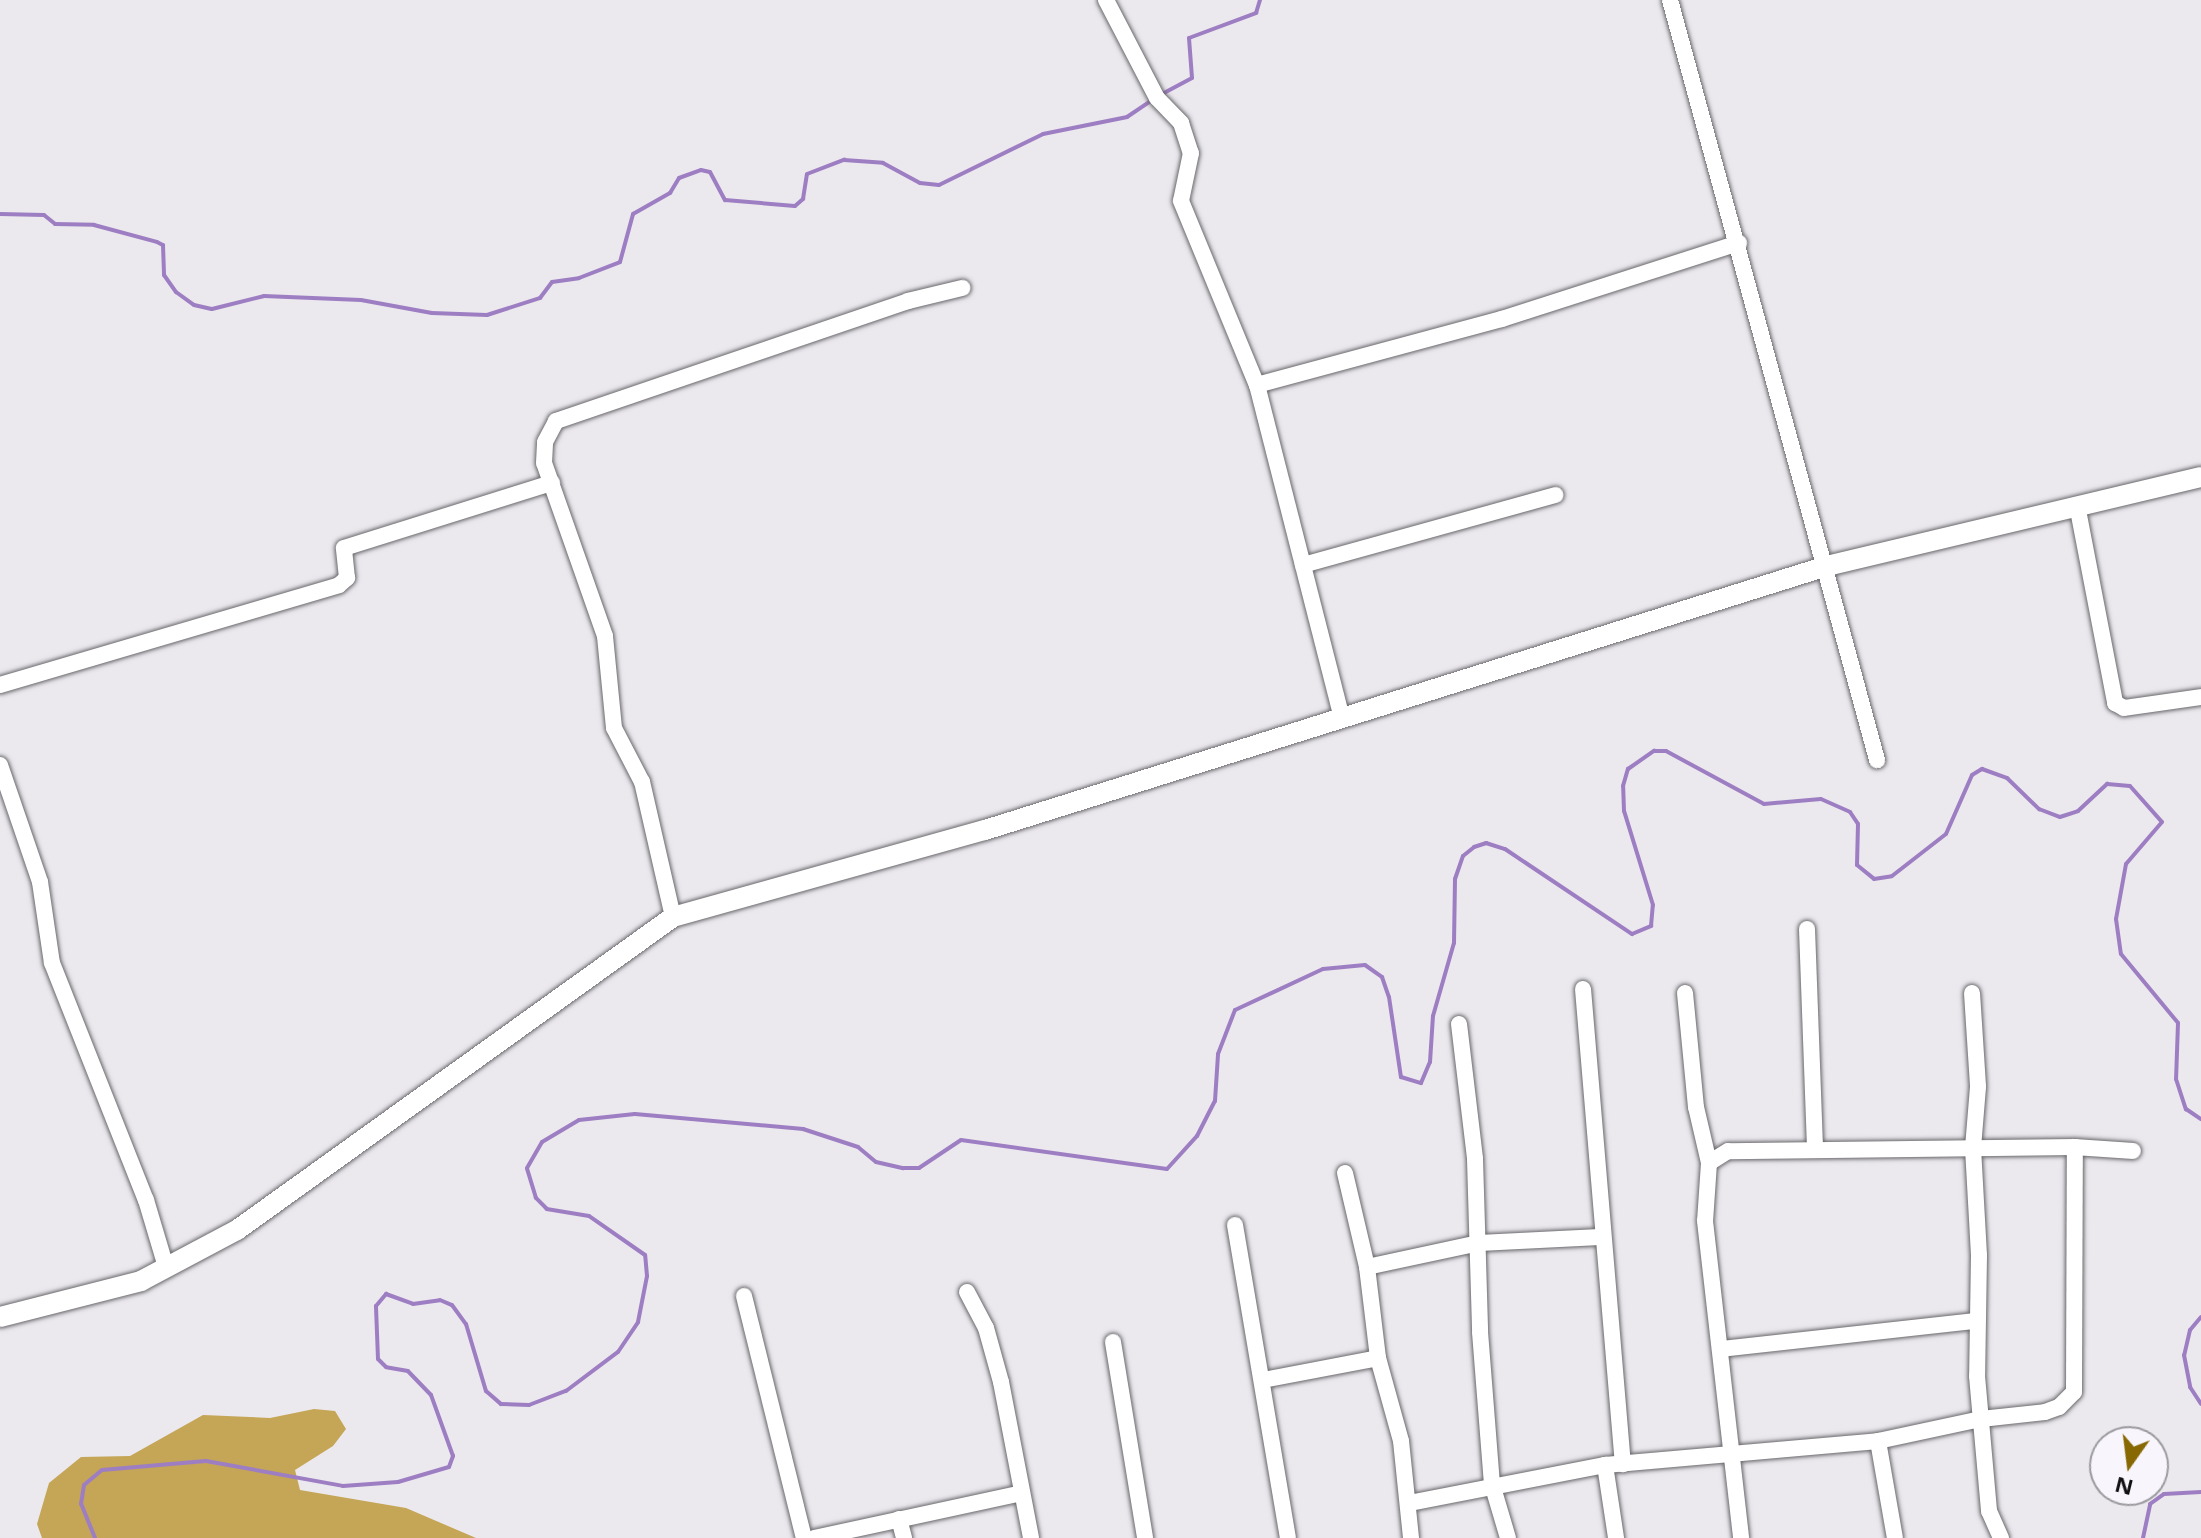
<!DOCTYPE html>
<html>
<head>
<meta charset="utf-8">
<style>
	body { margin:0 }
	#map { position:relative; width:2201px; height:1538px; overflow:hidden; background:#ebe9ee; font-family:"Open Sans",sans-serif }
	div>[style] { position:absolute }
	.forest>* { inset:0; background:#c5a556 }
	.stream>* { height:4px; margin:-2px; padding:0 2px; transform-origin:2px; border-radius:2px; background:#9e7ec3 }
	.roads { filter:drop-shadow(0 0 2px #69676b) drop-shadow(0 0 2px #69676b) }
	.minor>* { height:16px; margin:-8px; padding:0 8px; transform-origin:8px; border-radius:8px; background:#fff }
	.tertiary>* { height:20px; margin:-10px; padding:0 10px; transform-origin:10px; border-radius:10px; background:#fff }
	span { translate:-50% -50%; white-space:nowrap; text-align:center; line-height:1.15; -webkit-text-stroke:6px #f8f6fc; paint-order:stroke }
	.north { position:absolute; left:2089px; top:1426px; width:80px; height:80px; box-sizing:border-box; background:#f8f6fc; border:2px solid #9b9a9e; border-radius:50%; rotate:194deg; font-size:22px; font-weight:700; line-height:32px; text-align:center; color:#100f11 }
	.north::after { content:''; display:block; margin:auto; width:28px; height:36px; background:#876803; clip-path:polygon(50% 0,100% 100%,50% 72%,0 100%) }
</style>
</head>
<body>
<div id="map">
	<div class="forest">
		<div style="clip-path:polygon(314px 1409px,335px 1411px,346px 1429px,333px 1446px,295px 1470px,300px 1490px,406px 1508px,476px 1538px,42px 1538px,37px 1524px,49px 1483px,81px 1457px,130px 1456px,203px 1415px,270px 1418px)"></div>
	</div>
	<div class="stream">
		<div style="left:1162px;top:94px;width:34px;rotate:-28deg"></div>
		<div style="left:1192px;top:78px;width:40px;rotate:-94.3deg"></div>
		<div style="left:1189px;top:38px;width:72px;rotate:-20.5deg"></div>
		<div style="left:1256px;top:13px;width:14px;rotate:-73deg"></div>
		<div style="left:0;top:214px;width:44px;rotate:1.3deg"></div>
		<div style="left:44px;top:215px;width:14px;rotate:39deg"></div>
		<div style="left:55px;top:224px;width:39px;rotate:1deg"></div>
		<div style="left:94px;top:225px;width:65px;rotate:15.1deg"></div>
		<div style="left:157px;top:242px;width:7px;rotate:27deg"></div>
		<div style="left:163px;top:245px;width:30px;rotate:88deg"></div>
		<div style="left:164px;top:275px;width:21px;rotate:55deg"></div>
		<div style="left:176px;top:292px;width:22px;rotate:36deg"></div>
		<div style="left:194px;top:305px;width:18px;rotate:13deg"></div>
		<div style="left:212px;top:309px;width:54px;rotate:-14deg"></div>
		<div style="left:264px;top:296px;width:97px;rotate:2.4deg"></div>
		<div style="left:361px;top:300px;width:72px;rotate:10.4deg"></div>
		<div style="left:432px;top:313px;width:55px;rotate:2.1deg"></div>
		<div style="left:487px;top:315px;width:56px;rotate:-17.8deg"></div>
		<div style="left:540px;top:298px;width:20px;rotate:-53deg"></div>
		<div style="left:552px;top:282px;width:27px;rotate:-8deg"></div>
		<div style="left:579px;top:278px;width:44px;rotate:-21.3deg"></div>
		<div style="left:620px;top:262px;width:50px;rotate:-74.8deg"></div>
		<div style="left:633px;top:214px;width:43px;rotate:-29.6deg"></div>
		<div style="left:670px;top:193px;width:17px;rotate:-59deg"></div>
		<div style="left:679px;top:178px;width:23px;rotate:-20deg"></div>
		<div style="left:701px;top:170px;width:9px;rotate:13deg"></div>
		<div style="left:710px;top:172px;width:32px;rotate:62deg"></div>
		<div style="left:725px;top:200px;width:70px;rotate:4.9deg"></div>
		<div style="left:795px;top:206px;width:11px;rotate:-41deg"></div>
		<div style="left:803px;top:199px;width:25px;rotate:-81deg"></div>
		<div style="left:807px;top:174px;width:40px;rotate:-21deg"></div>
		<div style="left:844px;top:160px;width:39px;rotate:4deg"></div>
		<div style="left:883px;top:163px;width:42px;rotate:28.4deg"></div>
		<div style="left:920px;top:183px;width:19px;rotate:6deg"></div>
		<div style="left:939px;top:185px;width:116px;rotate:-26.1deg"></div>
		<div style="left:1043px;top:134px;width:86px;rotate:-11.4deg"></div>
		<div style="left:1127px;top:117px;width:27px;rotate:-34deg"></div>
		<div style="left:2201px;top:1317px;width:17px;rotate:130deg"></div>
		<div style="left:2190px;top:1330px;width:26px;rotate:103deg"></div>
		<div style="left:2184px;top:1355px;width:33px;rotate:79deg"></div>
		<div style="left:2190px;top:1387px;width:20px;rotate:57deg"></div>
		<div style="left:95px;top:1538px;width:37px;rotate:-112deg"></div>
		<div style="left:81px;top:1504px;width:19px;rotate:-81deg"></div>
		<div style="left:84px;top:1485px;width:23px;rotate:-40deg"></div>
		<div style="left:102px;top:1470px;width:104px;rotate:-4.9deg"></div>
		<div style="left:206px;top:1461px;width:139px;rotate:10.3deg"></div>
		<div style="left:343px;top:1486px;width:55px;rotate:-4.2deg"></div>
		<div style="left:398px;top:1482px;width:53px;rotate:-16.4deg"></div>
		<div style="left:449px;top:1467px;width:12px;rotate:-70deg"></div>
		<div style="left:453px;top:1456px;width:65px;rotate:-109.8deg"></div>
		<div style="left:431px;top:1395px;width:33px;rotate:-134deg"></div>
		<div style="left:408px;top:1371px;width:22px;rotate:-170deg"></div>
		<div style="left:386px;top:1367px;width:11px;rotate:-135deg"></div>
		<div style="left:378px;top:1359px;width:53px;rotate:-92.2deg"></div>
		<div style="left:376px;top:1306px;width:16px;rotate:-50deg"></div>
		<div style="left:386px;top:1294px;width:29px;rotate:20deg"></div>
		<div style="left:413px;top:1304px;width:27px;rotate:-8deg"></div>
		<div style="left:440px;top:1300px;width:13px;rotate:23deg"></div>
		<div style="left:452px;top:1305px;width:24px;rotate:54deg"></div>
		<div style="left:466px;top:1324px;width:70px;rotate:73.4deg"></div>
		<div style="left:486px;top:1391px;width:20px;rotate:41deg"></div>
		<div style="left:501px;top:1404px;width:28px;rotate:2deg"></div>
		<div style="left:529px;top:1405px;width:40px;rotate:-21deg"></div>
		<div style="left:566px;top:1391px;width:65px;rotate:-36.9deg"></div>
		<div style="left:618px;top:1352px;width:36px;rotate:-56deg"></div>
		<div style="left:638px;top:1322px;width:47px;rotate:-78.9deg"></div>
		<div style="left:647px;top:1276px;width:21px;rotate:-95deg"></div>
		<div style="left:645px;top:1255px;width:68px;rotate:-145.1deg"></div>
		<div style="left:589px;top:1216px;width:43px;rotate:-170.5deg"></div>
		<div style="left:547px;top:1209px;width:16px;rotate:-135deg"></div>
		<div style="left:536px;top:1198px;width:31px;rotate:-107deg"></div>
		<div style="left:527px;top:1168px;width:30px;rotate:-60deg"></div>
		<div style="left:542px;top:1142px;width:43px;rotate:-30.7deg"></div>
		<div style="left:579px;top:1120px;width:56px;rotate:-6.1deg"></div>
		<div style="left:635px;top:1114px;width:169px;rotate:5.1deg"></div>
		<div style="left:803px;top:1129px;width:58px;rotate:18.1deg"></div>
		<div style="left:858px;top:1147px;width:23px;rotate:40deg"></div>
		<div style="left:876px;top:1162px;width:28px;rotate:13deg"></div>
		<div style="left:903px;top:1168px;width:16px"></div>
		<div style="left:919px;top:1168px;width:50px;rotate:-33.7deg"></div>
		<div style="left:961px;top:1140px;width:208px;rotate:8deg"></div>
		<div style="left:1167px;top:1169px;width:45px;rotate:-47.7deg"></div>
		<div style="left:1197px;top:1136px;width:39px;rotate:-63deg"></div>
		<div style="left:1215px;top:1101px;width:47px;rotate:-86.3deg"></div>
		<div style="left:1218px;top:1054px;width:47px;rotate:-68.9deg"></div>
		<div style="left:1235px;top:1010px;width:97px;rotate:-25deg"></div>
		<div style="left:1323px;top:969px;width:42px;rotate:-5.4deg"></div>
		<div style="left:1365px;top:965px;width:21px;rotate:35deg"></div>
		<div style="left:1382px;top:977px;width:21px;rotate:71deg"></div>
		<div style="left:1389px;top:997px;width:81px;rotate:81.5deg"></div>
		<div style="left:1401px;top:1077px;width:21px;rotate:17deg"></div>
		<div style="left:1421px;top:1083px;width:23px;rotate:-67deg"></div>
		<div style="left:1430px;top:1062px;width:46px;rotate:-86.3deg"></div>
		<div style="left:1433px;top:1016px;width:76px;rotate:-74deg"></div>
		<div style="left:1454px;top:943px;width:64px;rotate:-89.1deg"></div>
		<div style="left:1455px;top:879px;width:24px;rotate:-71deg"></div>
		<div style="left:1463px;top:856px;width:14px;rotate:-39deg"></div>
		<div style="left:1474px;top:847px;width:13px;rotate:-18deg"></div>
		<div style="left:1486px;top:843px;width:20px;rotate:18deg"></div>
		<div style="left:1505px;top:849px;width:153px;rotate:33.8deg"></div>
		<div style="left:1632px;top:934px;width:21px;rotate:-23deg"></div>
		<div style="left:1651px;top:926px;width:21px;rotate:-85deg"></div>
		<div style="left:1653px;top:905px;width:98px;rotate:-107.1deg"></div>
		<div style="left:1624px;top:811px;width:25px;rotate:-92deg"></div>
		<div style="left:1623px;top:786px;width:18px;rotate:-74deg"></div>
		<div style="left:1628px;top:769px;width:32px;rotate:-35deg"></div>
		<div style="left:1654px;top:751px;width:12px"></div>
		<div style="left:1666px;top:751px;width:111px;rotate:28.4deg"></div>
		<div style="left:1764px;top:804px;width:57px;rotate:-5deg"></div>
		<div style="left:1821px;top:799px;width:32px;rotate:24deg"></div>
		<div style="left:1850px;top:812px;width:14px;rotate:56deg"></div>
		<div style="left:1858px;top:824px;width:41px;rotate:91.4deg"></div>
		<div style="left:1857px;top:865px;width:22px;rotate:39deg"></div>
		<div style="left:1874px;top:879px;width:18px;rotate:-9deg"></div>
		<div style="left:1892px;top:876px;width:68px;rotate:-37.9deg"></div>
		<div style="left:1946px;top:834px;width:64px;rotate:-66.2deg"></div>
		<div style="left:1972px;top:775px;width:12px;rotate:-31deg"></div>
		<div style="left:1982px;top:769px;width:27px;rotate:20deg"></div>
		<div style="left:2007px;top:778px;width:45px;rotate:44.1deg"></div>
		<div style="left:2039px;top:809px;width:22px;rotate:21deg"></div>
		<div style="left:2060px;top:817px;width:19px;rotate:-18deg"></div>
		<div style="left:2078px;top:811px;width:40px;rotate:-43deg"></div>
		<div style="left:2107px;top:784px;width:23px;rotate:5deg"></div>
		<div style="left:2130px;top:786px;width:48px;rotate:48.4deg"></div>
		<div style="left:2162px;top:822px;width:55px;rotate:130.6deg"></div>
		<div style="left:2126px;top:864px;width:56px;rotate:100.3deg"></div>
		<div style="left:2116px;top:919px;width:35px;rotate:82deg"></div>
		<div style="left:2121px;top:954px;width:89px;rotate:50.4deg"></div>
		<div style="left:2178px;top:1023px;width:56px;rotate:92deg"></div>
		<div style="left:2176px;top:1079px;width:32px;rotate:72deg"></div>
		<div style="left:2186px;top:1109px;width:18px;rotate:34deg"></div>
		<div style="left:2143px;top:1538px;width:35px;rotate:-78deg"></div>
		<div style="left:2150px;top:1504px;width:17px;rotate:-36deg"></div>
		<div style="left:2164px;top:1494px;width:37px;rotate:-3deg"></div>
	</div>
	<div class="roads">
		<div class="minor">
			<div style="left:1106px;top:0;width:110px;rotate:62.5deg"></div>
			<div style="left:1157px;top:98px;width:35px;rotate:46deg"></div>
			<div style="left:1181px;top:123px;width:32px;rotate:72deg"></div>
			<div style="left:1191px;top:153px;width:49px;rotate:101.8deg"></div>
			<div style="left:1181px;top:201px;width:199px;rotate:67.6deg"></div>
			<div style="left:1257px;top:385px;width:344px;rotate:75.7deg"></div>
			<div style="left:1670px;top:0;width:788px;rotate:74.76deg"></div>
			<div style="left:1257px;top:385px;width:254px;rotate:-15.1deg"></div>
			<div style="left:1502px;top:319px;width:249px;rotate:-17.8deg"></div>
			<div style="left:2078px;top:510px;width:197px;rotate:79.1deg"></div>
			<div style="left:2115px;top:703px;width:10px;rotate:29deg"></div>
			<div style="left:2124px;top:708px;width:78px;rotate:-8.1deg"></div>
			<div style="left:1303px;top:565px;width:262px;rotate:-15.5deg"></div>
			<div style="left:0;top:685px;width:353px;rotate:-16.4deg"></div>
			<div style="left:339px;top:585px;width:11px;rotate:-41deg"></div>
			<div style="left:347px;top:578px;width:30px;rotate:-96deg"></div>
			<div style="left:344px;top:548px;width:218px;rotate:-17.4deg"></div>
			<div style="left:0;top:765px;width:124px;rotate:71.1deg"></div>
			<div style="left:40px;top:882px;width:82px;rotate:81.6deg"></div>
			<div style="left:52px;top:963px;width:255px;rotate:68.4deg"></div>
			<div style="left:146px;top:1200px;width:70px;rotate:73.4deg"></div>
			<div style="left:673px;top:917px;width:139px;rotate:-102.9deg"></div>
			<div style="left:642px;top:782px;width:61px;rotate:-117.4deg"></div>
			<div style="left:614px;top:728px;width:92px;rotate:-95.6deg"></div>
			<div style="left:605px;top:636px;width:183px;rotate:-109.4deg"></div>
			<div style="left:544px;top:463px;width:21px;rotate:-87deg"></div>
			<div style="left:545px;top:442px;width:24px;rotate:-62deg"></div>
			<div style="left:556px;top:421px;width:372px;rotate:-18.8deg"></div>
			<div style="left:908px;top:301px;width:56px;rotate:-13.5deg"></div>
			<div style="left:1807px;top:929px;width:221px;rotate:87.9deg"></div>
			<div style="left:1583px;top:989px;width:477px;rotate:85.2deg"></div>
			<div style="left:1685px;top:993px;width:115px;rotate:84.5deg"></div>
			<div style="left:1696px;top:1107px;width:57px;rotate:76.9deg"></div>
			<div style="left:1709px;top:1163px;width:58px;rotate:93.9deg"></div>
			<div style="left:1705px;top:1221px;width:319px;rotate:83.5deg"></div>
			<div style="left:1972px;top:993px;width:94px;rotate:86.3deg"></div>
			<div style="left:1978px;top:1087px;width:61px;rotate:94.7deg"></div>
			<div style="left:1973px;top:1148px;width:107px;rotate:86.8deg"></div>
			<div style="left:1979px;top:1255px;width:121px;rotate:90.9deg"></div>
			<div style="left:1977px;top:1376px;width:136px;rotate:84.9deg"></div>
			<div style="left:1989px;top:1511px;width:30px;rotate:66deg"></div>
			<div style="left:1459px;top:1024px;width:136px;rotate:83.2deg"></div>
			<div style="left:1475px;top:1159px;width:173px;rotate:88.3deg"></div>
			<div style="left:1480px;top:1332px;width:152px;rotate:85.5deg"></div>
			<div style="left:1492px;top:1484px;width:56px;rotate:73.5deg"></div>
			<div style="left:2075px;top:1147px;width:58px;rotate:3.9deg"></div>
			<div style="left:1345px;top:1173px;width:97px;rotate:76.8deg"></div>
			<div style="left:1367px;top:1267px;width:92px;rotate:83.1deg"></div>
			<div style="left:1378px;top:1358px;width:86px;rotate:74.5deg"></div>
			<div style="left:1401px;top:1441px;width:98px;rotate:84.1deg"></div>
			<div style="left:1235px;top:1225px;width:317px;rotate:80.4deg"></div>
			<div style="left:1367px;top:1267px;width:115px;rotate:-12.1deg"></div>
			<div style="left:1479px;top:1243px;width:121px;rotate:-2.8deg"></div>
			<div style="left:967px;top:1292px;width:41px;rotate:62.2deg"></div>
			<div style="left:986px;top:1328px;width:56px;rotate:74.5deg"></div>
			<div style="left:1001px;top:1382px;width:159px;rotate:79.1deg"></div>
			<div style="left:744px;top:1296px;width:249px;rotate:76.1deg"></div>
			<div style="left:1113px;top:1342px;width:199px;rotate:80.7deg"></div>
			<div style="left:1721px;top:1349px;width:255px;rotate:-6.3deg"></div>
			<div style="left:1263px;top:1380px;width:117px;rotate:-10.8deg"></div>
			<div style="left:1878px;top:1441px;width:98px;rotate:80.1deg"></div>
			<div style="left:1605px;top:1465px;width:74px;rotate:81.4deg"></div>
			<div style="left:1409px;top:1503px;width:200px;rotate:-11deg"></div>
			<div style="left:1605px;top:1465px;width:274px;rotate:-5deg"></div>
			<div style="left:1878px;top:1441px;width:105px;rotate:-12.1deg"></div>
			<div style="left:1981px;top:1419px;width:64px;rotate:-6.2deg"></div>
			<div style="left:2045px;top:1412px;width:15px;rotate:-20deg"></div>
			<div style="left:2059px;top:1407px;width:21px;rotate:-45deg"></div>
			<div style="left:2074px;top:1392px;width:245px;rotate:-89.8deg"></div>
			<div style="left:2075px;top:1147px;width:347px;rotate:179.3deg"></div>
			<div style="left:1728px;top:1151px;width:22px;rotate:148deg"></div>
			<div style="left:899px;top:1519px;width:20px;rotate:75deg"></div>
			<div style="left:814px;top:1538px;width:213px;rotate:-12.2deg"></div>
		</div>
		<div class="tertiary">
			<div style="left:0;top:1317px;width:146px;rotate:-14.3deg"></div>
			<div style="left:141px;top:1281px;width:109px;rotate:-28deg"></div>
			<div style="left:237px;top:1230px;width:537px;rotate:-35.67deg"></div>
			<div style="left:673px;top:917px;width:324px;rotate:-15.6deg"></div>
			<div style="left:985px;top:830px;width:882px;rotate:-17.41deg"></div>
			<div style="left:1827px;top:566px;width:384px;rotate:-13.4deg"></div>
		</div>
	</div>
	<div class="north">N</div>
</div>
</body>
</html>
